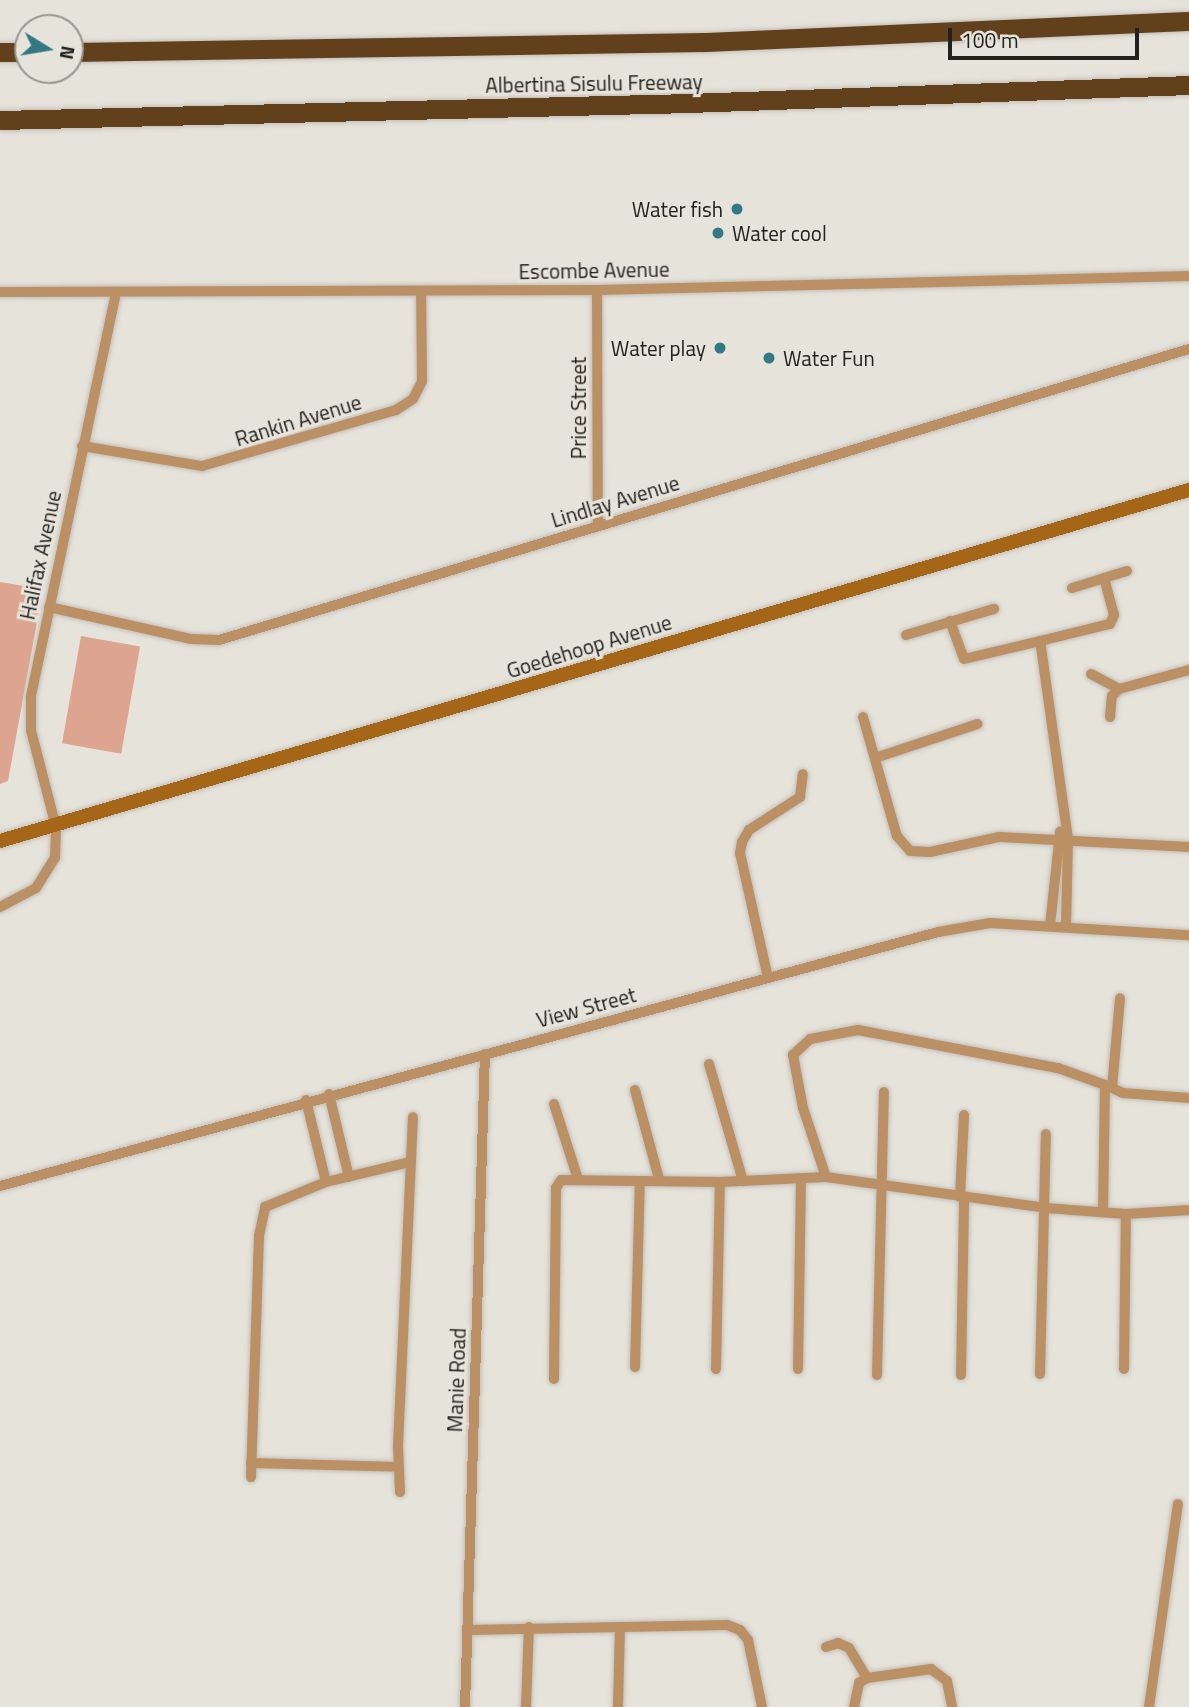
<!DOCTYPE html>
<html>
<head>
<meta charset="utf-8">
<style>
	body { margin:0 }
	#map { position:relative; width:1189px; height:1707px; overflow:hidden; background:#e6e3db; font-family:"Titillium Web",sans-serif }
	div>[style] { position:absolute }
	.green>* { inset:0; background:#dda48f; transform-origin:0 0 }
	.roads { filter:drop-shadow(0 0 2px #c3c0b9) drop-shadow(0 0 2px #c3c0b9) }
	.street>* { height:10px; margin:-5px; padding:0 5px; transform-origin:5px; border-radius:5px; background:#bb9065 }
	.secondary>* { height:14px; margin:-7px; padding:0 7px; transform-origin:7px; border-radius:7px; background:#a56618 }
	.highway>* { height:19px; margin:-9.5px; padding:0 9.5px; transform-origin:9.5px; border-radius:9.5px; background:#62401c }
	.dots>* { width:19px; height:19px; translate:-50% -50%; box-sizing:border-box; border:4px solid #e6e3db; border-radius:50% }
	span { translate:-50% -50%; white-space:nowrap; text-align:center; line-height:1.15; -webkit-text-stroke:6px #e6e3db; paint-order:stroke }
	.street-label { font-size:21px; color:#22211e }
	.poi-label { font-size:21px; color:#22211e }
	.right { translate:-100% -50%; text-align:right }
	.left { translate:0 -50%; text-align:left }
	.north { position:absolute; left:14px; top:14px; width:70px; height:70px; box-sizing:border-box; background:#e6e3db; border:2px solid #98958f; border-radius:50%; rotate:101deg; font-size:19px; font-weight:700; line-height:28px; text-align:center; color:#22211e }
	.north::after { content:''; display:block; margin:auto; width:24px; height:32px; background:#327984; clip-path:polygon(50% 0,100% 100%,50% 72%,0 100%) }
	.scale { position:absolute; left:948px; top:28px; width:191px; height:32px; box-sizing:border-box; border:4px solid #22211e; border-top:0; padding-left:9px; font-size:21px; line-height:24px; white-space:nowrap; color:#22211e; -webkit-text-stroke:5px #e6e3db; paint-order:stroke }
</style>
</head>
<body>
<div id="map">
	<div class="green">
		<div style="clip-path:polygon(0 582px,43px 589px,8px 781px,0 784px)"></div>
		<div style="left:81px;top:636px;width:60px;height:109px;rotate:10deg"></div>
	</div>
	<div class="roads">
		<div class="street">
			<div style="left:597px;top:290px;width:236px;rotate:89.8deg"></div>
			<div style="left:0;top:292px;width:597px;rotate:-0.19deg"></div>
			<div style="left:597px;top:290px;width:592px;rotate:-1.35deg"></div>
			<div style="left:82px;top:446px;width:122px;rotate:9.5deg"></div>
			<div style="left:202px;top:466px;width:202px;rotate:-16.1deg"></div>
			<div style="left:396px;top:410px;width:20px;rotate:-33deg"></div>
			<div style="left:413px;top:399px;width:20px;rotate:-63deg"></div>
			<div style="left:422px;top:381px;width:90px;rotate:-90.6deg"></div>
			<div style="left:1072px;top:588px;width:34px;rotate:-17deg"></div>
			<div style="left:49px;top:607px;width:146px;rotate:12.7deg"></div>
			<div style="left:191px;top:639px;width:28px;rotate:2deg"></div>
			<div style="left:219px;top:640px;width:1013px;rotate:-16.7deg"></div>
			<div style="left:950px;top:621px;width:40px;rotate:69.8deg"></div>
			<div style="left:964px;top:659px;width:78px;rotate:-13.3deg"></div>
			<div style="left:906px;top:635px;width:92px;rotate:-16.5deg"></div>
			<div style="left:1091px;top:674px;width:32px;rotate:28deg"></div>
			<div style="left:863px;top:717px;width:124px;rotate:74.1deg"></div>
			<div style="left:897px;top:836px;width:20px;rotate:49deg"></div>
			<div style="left:910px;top:851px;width:20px;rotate:3deg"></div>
			<div style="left:930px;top:852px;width:71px;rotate:-12.3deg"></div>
			<div style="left:999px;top:837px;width:190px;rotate:3deg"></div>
			<div style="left:1110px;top:717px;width:21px;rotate:-85deg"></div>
			<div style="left:1112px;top:696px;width:10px;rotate:-45deg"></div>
			<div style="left:1119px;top:689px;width:73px;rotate:-15.2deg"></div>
			<div style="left:875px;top:758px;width:108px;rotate:-18.4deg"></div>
			<div style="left:0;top:907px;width:41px;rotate:-27.8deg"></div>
			<div style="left:36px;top:888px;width:36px;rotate:-58deg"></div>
			<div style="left:55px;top:857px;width:30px;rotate:-88deg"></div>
			<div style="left:56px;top:827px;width:100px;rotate:-104.5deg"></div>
			<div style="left:31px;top:730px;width:34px;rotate:-90deg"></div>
			<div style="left:31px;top:696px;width:413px;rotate:-78.1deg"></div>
			<div style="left:1050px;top:926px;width:95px;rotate:-83.9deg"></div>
			<div style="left:1066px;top:927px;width:88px;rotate:-88.7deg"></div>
			<div style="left:1068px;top:839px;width:200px;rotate:-98deg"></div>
			<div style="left:1040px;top:641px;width:72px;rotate:-13.7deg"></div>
			<div style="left:1110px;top:624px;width:10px;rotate:-66deg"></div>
			<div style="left:1114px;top:615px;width:38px;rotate:-105deg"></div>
			<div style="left:1104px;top:578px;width:24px;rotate:-17deg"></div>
			<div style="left:768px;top:978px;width:128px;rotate:-102.6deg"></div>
			<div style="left:740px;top:853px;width:11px;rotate:-80deg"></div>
			<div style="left:742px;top:842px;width:14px;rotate:-60deg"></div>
			<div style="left:749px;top:830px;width:61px;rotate:-32.9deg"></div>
			<div style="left:800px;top:797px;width:23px;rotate:-83deg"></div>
			<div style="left:709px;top:1064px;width:122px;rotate:73.8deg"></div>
			<div style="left:1108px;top:1086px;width:17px;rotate:25deg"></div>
			<div style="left:1123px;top:1093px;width:66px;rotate:4.3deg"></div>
			<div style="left:1112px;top:1088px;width:90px;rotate:-84.9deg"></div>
			<div style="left:635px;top:1090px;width:92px;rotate:74.9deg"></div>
			<div style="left:329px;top:1094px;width:85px;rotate:76.5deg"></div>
			<div style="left:306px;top:1100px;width:84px;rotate:76.3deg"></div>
			<div style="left:554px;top:1104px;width:79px;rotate:72.3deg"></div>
			<div style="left:826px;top:1177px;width:73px;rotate:-108.4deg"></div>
			<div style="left:803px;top:1108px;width:54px;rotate:-100.7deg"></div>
			<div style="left:793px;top:1055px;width:23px;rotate:-43deg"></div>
			<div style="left:810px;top:1039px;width:49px;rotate:-10.6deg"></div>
			<div style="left:858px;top:1030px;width:204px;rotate:10.8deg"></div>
			<div style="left:1058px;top:1068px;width:50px;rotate:19.9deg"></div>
			<div style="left:1105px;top:1085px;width:127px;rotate:90.9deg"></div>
			<div style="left:0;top:1186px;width:972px;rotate:-15.15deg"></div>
			<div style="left:938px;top:932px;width:53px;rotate:-9.8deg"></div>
			<div style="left:990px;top:923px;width:199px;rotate:3.5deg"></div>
			<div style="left:960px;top:1197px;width:82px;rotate:-87.2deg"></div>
			<div style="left:635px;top:1367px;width:186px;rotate:-88.5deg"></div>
			<div style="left:716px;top:1369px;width:187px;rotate:-88.8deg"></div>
			<div style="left:798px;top:1369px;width:189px;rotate:-89.1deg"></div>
			<div style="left:1124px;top:1369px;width:155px;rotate:-89.3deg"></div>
			<div style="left:1040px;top:1374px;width:240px;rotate:-88.6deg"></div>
			<div style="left:877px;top:1375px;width:283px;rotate:-88.6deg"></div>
			<div style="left:961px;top:1375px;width:177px;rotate:-89deg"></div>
			<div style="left:554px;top:1379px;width:191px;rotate:-89.4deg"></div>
			<div style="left:556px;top:1188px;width:9px;rotate:-58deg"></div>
			<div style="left:561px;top:1180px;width:159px;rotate:0.7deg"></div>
			<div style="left:720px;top:1182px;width:106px;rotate:-2.7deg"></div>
			<div style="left:826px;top:1177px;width:222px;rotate:8deg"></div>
			<div style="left:1046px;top:1208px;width:80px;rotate:4.3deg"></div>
			<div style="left:1126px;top:1214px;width:63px;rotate:-3.6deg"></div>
			<div style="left:251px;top:1463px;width:148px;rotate:1.5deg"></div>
			<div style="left:251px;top:1477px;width:241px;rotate:-88.1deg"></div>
			<div style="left:259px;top:1236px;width:30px;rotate:-78deg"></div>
			<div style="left:265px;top:1207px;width:66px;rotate:-22.3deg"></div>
			<div style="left:326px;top:1182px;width:86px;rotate:-13.4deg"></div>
			<div style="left:400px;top:1492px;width:46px;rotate:-92.5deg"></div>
			<div style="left:398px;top:1446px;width:329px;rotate:-87.4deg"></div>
			<div style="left:468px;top:1630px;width:259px;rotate:-1.1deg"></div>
			<div style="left:727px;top:1625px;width:14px;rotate:21deg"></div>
			<div style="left:740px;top:1630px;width:13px;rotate:51deg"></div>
			<div style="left:748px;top:1640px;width:68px;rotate:78.2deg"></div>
			<div style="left:826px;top:1647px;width:13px;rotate:-18deg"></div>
			<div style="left:838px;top:1643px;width:12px;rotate:24deg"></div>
			<div style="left:849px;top:1648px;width:35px;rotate:59deg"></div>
			<div style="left:465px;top:1707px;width:653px;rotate:-88.25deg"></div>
			<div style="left:526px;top:1707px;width:80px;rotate:-87.9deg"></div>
			<div style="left:618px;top:1707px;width:80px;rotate:-88.6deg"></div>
			<div style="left:854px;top:1707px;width:25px;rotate:-78deg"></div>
			<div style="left:859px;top:1683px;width:9px;rotate:-32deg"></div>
			<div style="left:867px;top:1678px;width:65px;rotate:-8deg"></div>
			<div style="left:931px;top:1669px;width:20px;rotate:37deg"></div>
			<div style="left:947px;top:1681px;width:26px;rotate:79deg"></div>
			<div style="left:1149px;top:1707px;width:205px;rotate:-81.9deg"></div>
		</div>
		<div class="secondary">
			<div style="left:0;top:841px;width:1240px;rotate:-16.45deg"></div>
		</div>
		<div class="highway">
			<div style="left:0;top:52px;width:28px"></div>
			<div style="left:70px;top:52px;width:634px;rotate:-0.9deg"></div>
			<div style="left:704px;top:42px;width:485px;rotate:-2.5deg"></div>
			<div style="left:0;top:120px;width:689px;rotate:-1.41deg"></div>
			<div style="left:689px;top:103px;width:500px;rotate:-2.06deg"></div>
		</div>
	</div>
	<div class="dots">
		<div style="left:737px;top:209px;background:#327984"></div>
		<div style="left:718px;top:233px;background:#327984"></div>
		<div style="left:720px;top:348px;background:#327984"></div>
		<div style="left:769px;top:358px;background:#327984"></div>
	</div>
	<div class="street-label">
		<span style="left:594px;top:83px;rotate:-1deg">Albertina Sisulu Freeway</span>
		<span style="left:594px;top:270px;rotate:-1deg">Escombe Avenue</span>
		<span style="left:578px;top:408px;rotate:-90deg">Price Street</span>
		<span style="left:298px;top:420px;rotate:-17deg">Rankin Avenue</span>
		<span style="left:615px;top:501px;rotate:-17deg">Lindlay Avenue</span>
		<span style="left:40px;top:555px;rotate:-78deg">Halifax Avenue</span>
		<span style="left:589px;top:646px;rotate:-17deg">Goedehoop Avenue</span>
		<span style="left:586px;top:1007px;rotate:-15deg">View Street</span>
		<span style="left:456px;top:1380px;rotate:-88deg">Manie Road</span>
	</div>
	<div class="poi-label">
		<span class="right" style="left:723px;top:209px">Water fish</span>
		<span class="left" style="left:732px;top:233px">Water cool</span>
		<span class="right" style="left:706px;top:348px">Water play</span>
		<span class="left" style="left:783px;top:358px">Water Fun</span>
	</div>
	<div class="north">N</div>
	<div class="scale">100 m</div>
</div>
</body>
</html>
